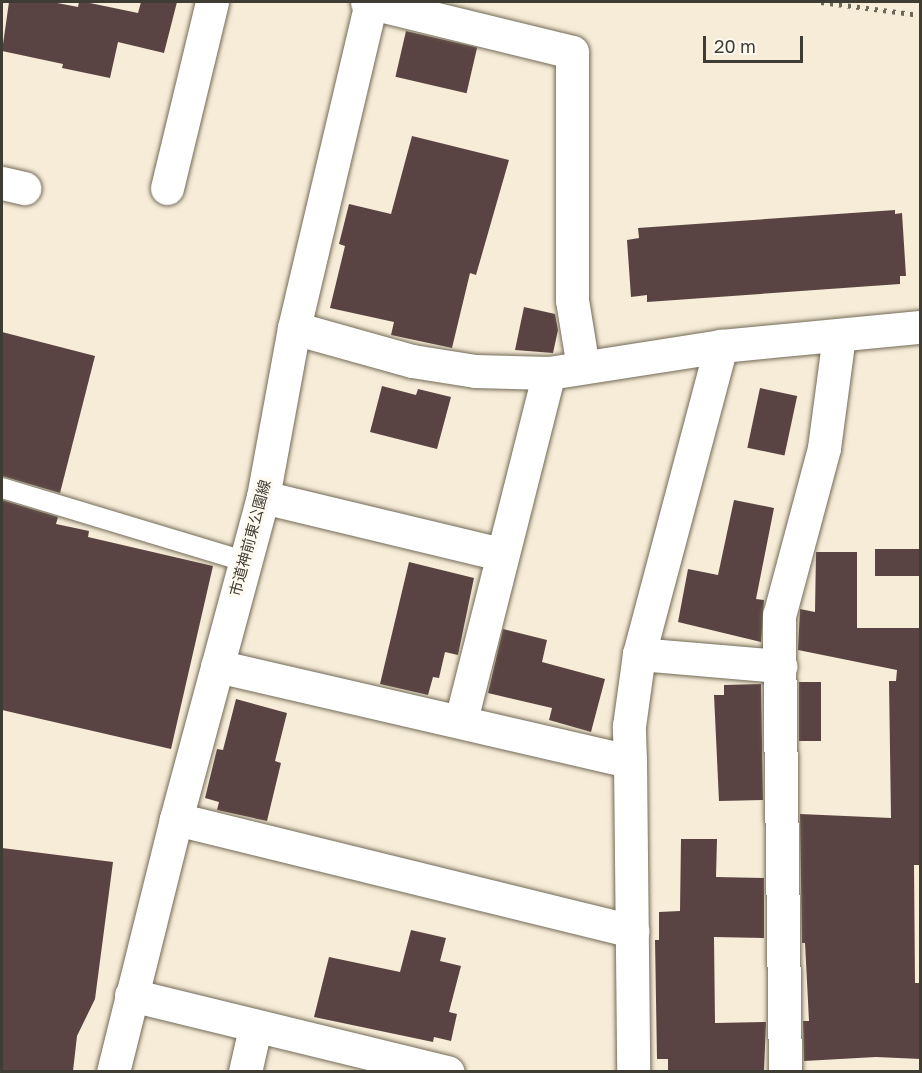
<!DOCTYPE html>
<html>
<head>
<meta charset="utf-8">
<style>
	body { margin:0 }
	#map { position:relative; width:922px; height:1073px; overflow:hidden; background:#f6ecd7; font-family:"Golos Text","Noto Sans JP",sans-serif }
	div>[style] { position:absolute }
	.building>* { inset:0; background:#5a4443; transform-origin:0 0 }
	.roads { filter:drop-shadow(0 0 2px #726a57) drop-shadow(0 0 2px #726a57) }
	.lane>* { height:20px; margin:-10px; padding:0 10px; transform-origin:10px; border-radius:10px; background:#fff }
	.street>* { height:33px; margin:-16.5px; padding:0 16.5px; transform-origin:16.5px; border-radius:16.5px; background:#fff }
	.rail>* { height:4.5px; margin-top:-2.25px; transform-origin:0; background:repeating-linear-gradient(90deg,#6b675b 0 3px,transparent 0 9px) }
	span { translate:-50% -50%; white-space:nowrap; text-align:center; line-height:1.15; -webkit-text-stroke:6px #fefaf1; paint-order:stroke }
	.street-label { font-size:15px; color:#3f3c33 }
	.frame { position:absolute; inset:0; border:3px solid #3f3c33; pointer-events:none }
	.scale { position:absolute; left:703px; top:36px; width:100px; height:27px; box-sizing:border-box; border:3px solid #3f3c33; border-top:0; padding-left:8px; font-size:18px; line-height:21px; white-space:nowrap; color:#3f3c33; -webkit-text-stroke:4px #fefaf1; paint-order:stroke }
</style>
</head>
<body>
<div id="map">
	<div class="building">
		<div style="clip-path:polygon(9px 2px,52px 2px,78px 7px,79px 2px,85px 2px,138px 13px,141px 2px,177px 2px,164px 53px,118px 42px,110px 78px,62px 68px,63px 64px,2px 51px)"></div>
		<div style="left:406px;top:31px;width:73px;height:47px;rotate:13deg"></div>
		<div style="clip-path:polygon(412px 136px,509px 160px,476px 275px,470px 273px,452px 348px,391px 335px,394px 322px,330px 308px,345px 246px,339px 244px,349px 204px,391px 214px)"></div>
		<div style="clip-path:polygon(895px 210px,895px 214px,902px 213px,906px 276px,900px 276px,900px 284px,647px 302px,647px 295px,631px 297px,627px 240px,639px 238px,638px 228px)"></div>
		<div style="clip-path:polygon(524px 307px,555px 314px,558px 330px,553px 353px,515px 350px)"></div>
		<div style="clip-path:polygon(2px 332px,95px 356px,60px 493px,2px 476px)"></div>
		<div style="clip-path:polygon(382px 386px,416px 395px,418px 389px,451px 397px,437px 449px,370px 432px)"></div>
		<div style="left:760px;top:388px;width:38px;height:61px;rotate:12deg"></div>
		<div style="clip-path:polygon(2px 500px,58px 517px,56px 524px,89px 531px,88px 537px,213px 566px,171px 749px,2px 710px)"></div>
		<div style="clip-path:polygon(734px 500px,774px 508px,756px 599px,764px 600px,761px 642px,678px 622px,688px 569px,718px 575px)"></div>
		<div style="left:875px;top:549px;width:46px;height:27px"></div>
		<div style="clip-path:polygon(816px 552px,857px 552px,857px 628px,921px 628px,921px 865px,914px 865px,915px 983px,921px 983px,921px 1059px,876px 1057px,804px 1061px,803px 1021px,809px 1021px,805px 943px,802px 943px,800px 814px,891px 818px,889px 681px,896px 681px,897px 670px,798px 650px,800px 609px,815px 612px)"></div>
		<div style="clip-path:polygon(409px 562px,474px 578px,458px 655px,445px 652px,439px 678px,433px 677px,428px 695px,380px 684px)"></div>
		<div style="clip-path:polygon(503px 629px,547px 640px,542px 662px,605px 679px,591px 732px,549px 720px,552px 708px,488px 693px)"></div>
		<div style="left:821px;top:682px;width:59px;height:22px;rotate:90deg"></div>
		<div style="clip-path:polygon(761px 684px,763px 800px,719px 801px,714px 695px,724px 695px,724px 685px)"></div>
		<div style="clip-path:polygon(236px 699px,287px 713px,275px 761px,281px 763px,267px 821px,217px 810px,219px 802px,205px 798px,217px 749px,223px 750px)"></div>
		<div style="clip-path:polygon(681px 839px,717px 839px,716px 877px,764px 878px,764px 938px,714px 937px,715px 1023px,766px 1022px,764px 1071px,668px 1071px,668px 1059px,657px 1059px,655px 940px,659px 940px,659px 912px,680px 911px)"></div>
		<div style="clip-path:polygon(2px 848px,113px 862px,95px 999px,77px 1036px,73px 1071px,2px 1071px)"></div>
		<div style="clip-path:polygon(411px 930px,446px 938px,440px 961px,461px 966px,449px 1012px,457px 1014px,451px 1041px,434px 1037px,433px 1042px,314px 1017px,329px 957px,400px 972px)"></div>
	</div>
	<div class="roads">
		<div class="lane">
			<div style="left:2px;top:488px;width:253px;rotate:16.8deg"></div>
		</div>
		<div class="street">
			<div style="left:367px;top:2px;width:211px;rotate:13.7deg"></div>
			<div style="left:572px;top:52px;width:248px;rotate:90deg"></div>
			<div style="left:572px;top:300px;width:68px;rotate:80.7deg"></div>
			<div style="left:2px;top:183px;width:23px;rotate:13deg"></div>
			<div style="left:167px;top:188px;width:191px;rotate:-76.4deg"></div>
			<div style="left:294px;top:328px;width:123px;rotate:15.6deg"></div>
			<div style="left:412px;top:361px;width:64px;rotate:9deg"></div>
			<div style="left:475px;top:371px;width:74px;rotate:1.5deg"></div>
			<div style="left:549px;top:373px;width:174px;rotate:-8.9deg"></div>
			<div style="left:721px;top:346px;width:200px;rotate:-5.5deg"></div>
			<div style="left:263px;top:497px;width:245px;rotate:13.5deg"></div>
			<div style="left:639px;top:654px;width:319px;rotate:-75.1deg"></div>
			<div style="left:217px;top:666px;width:424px;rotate:13deg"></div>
			<div style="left:630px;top:761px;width:35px;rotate:-92deg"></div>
			<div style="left:629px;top:726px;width:73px;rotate:-82.1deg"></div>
			<div style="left:639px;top:654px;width:142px;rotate:4.9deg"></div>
			<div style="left:461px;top:720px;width:358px;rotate:-75.8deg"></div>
			<div style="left:630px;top:761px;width:311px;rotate:89.4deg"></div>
			<div style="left:176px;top:819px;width:470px;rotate:13.8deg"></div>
			<div style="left:131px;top:995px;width:326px;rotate:13.7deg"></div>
			<div style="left:113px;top:1072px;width:261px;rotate:-76deg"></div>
			<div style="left:176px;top:819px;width:334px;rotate:-74.9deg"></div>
			<div style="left:263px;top:497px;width:172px;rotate:-79.6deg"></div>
			<div style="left:294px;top:328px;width:335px;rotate:-76.7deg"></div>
			<div style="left:245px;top:1072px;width:45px;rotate:-77.2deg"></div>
			<div style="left:785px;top:1072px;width:456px;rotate:-90.8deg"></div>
			<div style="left:779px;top:616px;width:174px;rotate:-75deg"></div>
			<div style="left:824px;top:448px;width:113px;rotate:-82.4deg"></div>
		</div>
	</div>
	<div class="rail">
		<div style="left:821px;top:2px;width:100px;rotate:7.5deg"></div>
	</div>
	<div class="street-label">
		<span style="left:250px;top:538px;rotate:-75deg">市道神前東公園線</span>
	</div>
	<div class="frame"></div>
	<div class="scale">20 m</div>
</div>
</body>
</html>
